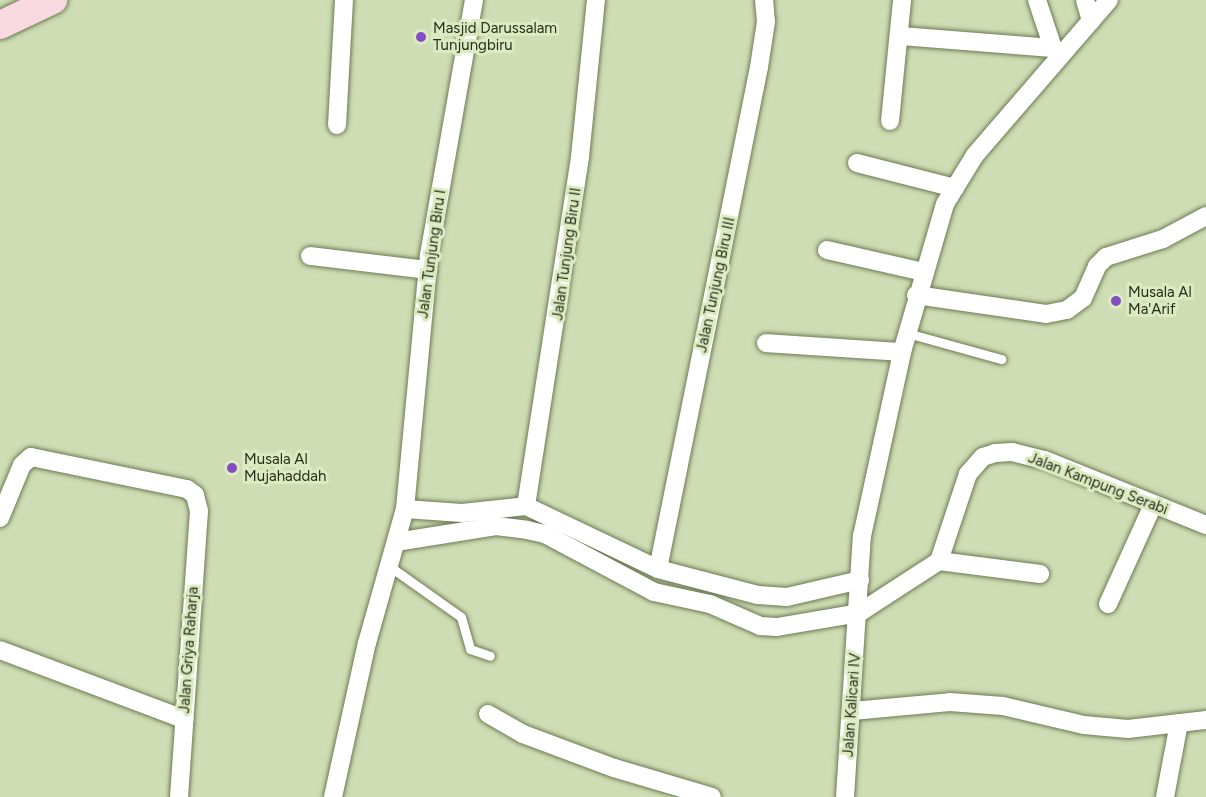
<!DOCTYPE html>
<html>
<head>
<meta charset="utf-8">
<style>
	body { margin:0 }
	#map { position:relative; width:1206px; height:797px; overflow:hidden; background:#ceddb3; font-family:Figtree,sans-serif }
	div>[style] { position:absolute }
	.roads { filter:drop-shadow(0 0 2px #6d7a54) drop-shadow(0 0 2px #6d7a54) }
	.lane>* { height:9px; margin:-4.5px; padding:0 4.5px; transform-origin:4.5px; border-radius:4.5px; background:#fff }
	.street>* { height:18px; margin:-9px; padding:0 9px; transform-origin:9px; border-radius:9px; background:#fff }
	.primary>* { height:28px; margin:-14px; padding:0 14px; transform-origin:14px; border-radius:14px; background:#f8d9e0 }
	.dots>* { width:16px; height:16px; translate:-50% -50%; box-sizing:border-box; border:3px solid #dbeac0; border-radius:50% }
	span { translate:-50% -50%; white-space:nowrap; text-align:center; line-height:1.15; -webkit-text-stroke:6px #dbeac0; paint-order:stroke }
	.poi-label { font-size:15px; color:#292e1e }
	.left { translate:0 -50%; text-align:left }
	.street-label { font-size:15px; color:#292e1e }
</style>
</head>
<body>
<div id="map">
	<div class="roads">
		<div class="lane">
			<div style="left:907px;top:333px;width:98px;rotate:15.5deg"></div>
			<div style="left:389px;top:566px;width:88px;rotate:35.3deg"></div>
			<div style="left:461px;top:617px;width:33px;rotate:74deg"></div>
			<div style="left:470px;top:649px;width:21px;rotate:19deg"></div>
		</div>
		<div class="street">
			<div style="left:1037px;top:0;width:51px;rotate:71.6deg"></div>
			<div style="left:1053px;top:48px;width:8px;rotate:45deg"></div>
			<div style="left:1085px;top:0;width:22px;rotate:74deg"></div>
			<div style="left:901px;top:36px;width:152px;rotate:4.5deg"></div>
			<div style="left:890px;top:121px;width:122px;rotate:-84.3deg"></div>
			<div style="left:337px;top:125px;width:125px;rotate:-86.8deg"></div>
			<div style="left:857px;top:163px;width:101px;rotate:14.3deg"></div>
			<div style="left:827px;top:250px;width:99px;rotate:12.8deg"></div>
			<div style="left:310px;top:256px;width:119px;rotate:6.8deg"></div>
			<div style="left:916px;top:295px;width:131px;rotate:8.3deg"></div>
			<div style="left:1046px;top:314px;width:21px;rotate:-11deg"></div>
			<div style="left:1067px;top:310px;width:20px;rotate:-37deg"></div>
			<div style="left:1083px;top:298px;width:35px;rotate:-66deg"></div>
			<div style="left:1097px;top:266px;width:13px;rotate:-45deg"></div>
			<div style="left:1106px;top:257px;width:60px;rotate:-17.5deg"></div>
			<div style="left:1163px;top:239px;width:49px;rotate:-28.1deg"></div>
			<div style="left:766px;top:343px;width:136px;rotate:3.8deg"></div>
			<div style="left:526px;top:506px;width:353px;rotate:-81.2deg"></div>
			<div style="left:580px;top:157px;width:158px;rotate:-84.2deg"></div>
			<div style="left:405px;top:509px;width:57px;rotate:4deg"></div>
			<div style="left:462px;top:513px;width:64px;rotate:-6.2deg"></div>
			<div style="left:526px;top:506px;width:146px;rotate:25.5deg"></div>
			<div style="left:658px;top:569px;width:103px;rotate:14.6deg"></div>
			<div style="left:758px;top:595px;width:29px;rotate:4deg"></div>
			<div style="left:787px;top:597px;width:75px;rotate:-13.1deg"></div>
			<div style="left:0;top:518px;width:57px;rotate:-67.5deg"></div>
			<div style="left:22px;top:465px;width:12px;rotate:-42deg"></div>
			<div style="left:31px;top:457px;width:159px;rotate:11.6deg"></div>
			<div style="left:187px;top:489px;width:10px;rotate:37deg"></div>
			<div style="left:195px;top:495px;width:16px;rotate:76deg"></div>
			<div style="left:199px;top:511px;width:287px;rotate:94deg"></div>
			<div style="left:396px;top:542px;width:101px;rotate:-9.1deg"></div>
			<div style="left:496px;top:526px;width:31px;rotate:7deg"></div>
			<div style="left:527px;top:530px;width:18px;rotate:13deg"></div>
			<div style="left:545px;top:534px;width:123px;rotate:28deg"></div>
			<div style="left:654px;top:592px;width:57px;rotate:12.1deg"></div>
			<div style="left:710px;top:604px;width:55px;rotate:23.7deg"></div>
			<div style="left:760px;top:626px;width:17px;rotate:3deg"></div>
			<div style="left:777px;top:627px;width:83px;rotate:-9.7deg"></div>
			<div style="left:859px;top:613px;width:95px;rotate:-33deg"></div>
			<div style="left:939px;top:561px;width:92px;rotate:-71.6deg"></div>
			<div style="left:968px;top:474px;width:23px;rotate:-49deg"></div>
			<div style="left:983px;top:457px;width:13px;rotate:-18deg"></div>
			<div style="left:995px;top:453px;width:17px;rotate:-3deg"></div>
			<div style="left:1012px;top:452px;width:34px;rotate:14deg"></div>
			<div style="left:1045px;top:460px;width:174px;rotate:22deg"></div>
			<div style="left:939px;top:561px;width:102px;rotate:7.3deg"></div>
			<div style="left:658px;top:569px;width:512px;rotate:-78.62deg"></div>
			<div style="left:759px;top:67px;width:46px;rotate:-81.2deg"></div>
			<div style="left:766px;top:22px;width:22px;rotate:-95deg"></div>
			<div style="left:1108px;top:604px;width:109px;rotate:-65.6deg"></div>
			<div style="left:0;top:650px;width:197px;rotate:20.6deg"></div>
			<div style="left:852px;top:711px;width:98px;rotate:-5.2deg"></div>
			<div style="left:950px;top:702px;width:53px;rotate:4.3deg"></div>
			<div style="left:1003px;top:706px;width:83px;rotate:13.2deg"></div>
			<div style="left:1084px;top:725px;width:44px;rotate:5.2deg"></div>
			<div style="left:1128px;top:729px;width:79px;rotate:-6.6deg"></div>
			<div style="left:488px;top:714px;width:40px;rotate:29.7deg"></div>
			<div style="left:523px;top:734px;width:97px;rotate:20.5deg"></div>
			<div style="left:614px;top:768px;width:102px;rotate:16.5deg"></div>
			<div style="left:333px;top:797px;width:158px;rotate:-77.6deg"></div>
			<div style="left:367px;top:643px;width:139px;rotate:-74.2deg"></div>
			<div style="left:405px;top:509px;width:255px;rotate:-84.6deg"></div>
			<div style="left:429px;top:255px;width:259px;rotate:-80deg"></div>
			<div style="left:845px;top:797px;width:262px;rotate:-86.3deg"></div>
			<div style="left:862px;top:536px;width:188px;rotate:-77.7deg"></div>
			<div style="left:902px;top:352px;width:154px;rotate:-73.8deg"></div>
			<div style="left:945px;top:204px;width:57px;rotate:-58.5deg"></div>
			<div style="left:975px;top:155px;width:205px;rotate:-49.2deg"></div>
			<div style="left:1165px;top:797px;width:75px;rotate:-79.3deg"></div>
		</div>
		<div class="primary">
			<div style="left:0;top:25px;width:59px;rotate:-25.3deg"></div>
		</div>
	</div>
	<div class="dots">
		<div style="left:421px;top:37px;background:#854cc2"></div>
		<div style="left:1116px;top:301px;background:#854cc2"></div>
		<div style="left:232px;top:468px;background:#854cc2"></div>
	</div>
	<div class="poi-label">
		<span class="left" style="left:433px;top:37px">Masjid Darussalam<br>Tunjungbiru</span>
		<span class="left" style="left:1128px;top:301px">Musala Al<br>Ma'Arif</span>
		<span class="left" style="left:244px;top:468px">Musala Al<br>Mujahaddah</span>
	</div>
	<div class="street-label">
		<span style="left:432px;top:254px;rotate:-82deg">Jalan Tunjung Biru I</span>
		<span style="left:567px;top:254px;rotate:-82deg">Jalan Tunjung Biru II</span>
		<span style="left:716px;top:285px;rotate:-78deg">Jalan Tunjung Biru III</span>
		<span style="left:1098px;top:484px;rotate:21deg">Jalan Kampung Serabi</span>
		<span style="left:189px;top:650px;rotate:-86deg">Jalan Griya Raharja</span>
		<span style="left:852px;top:705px;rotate:-86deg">Jalan Kalicari IV</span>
	</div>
</div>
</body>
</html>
